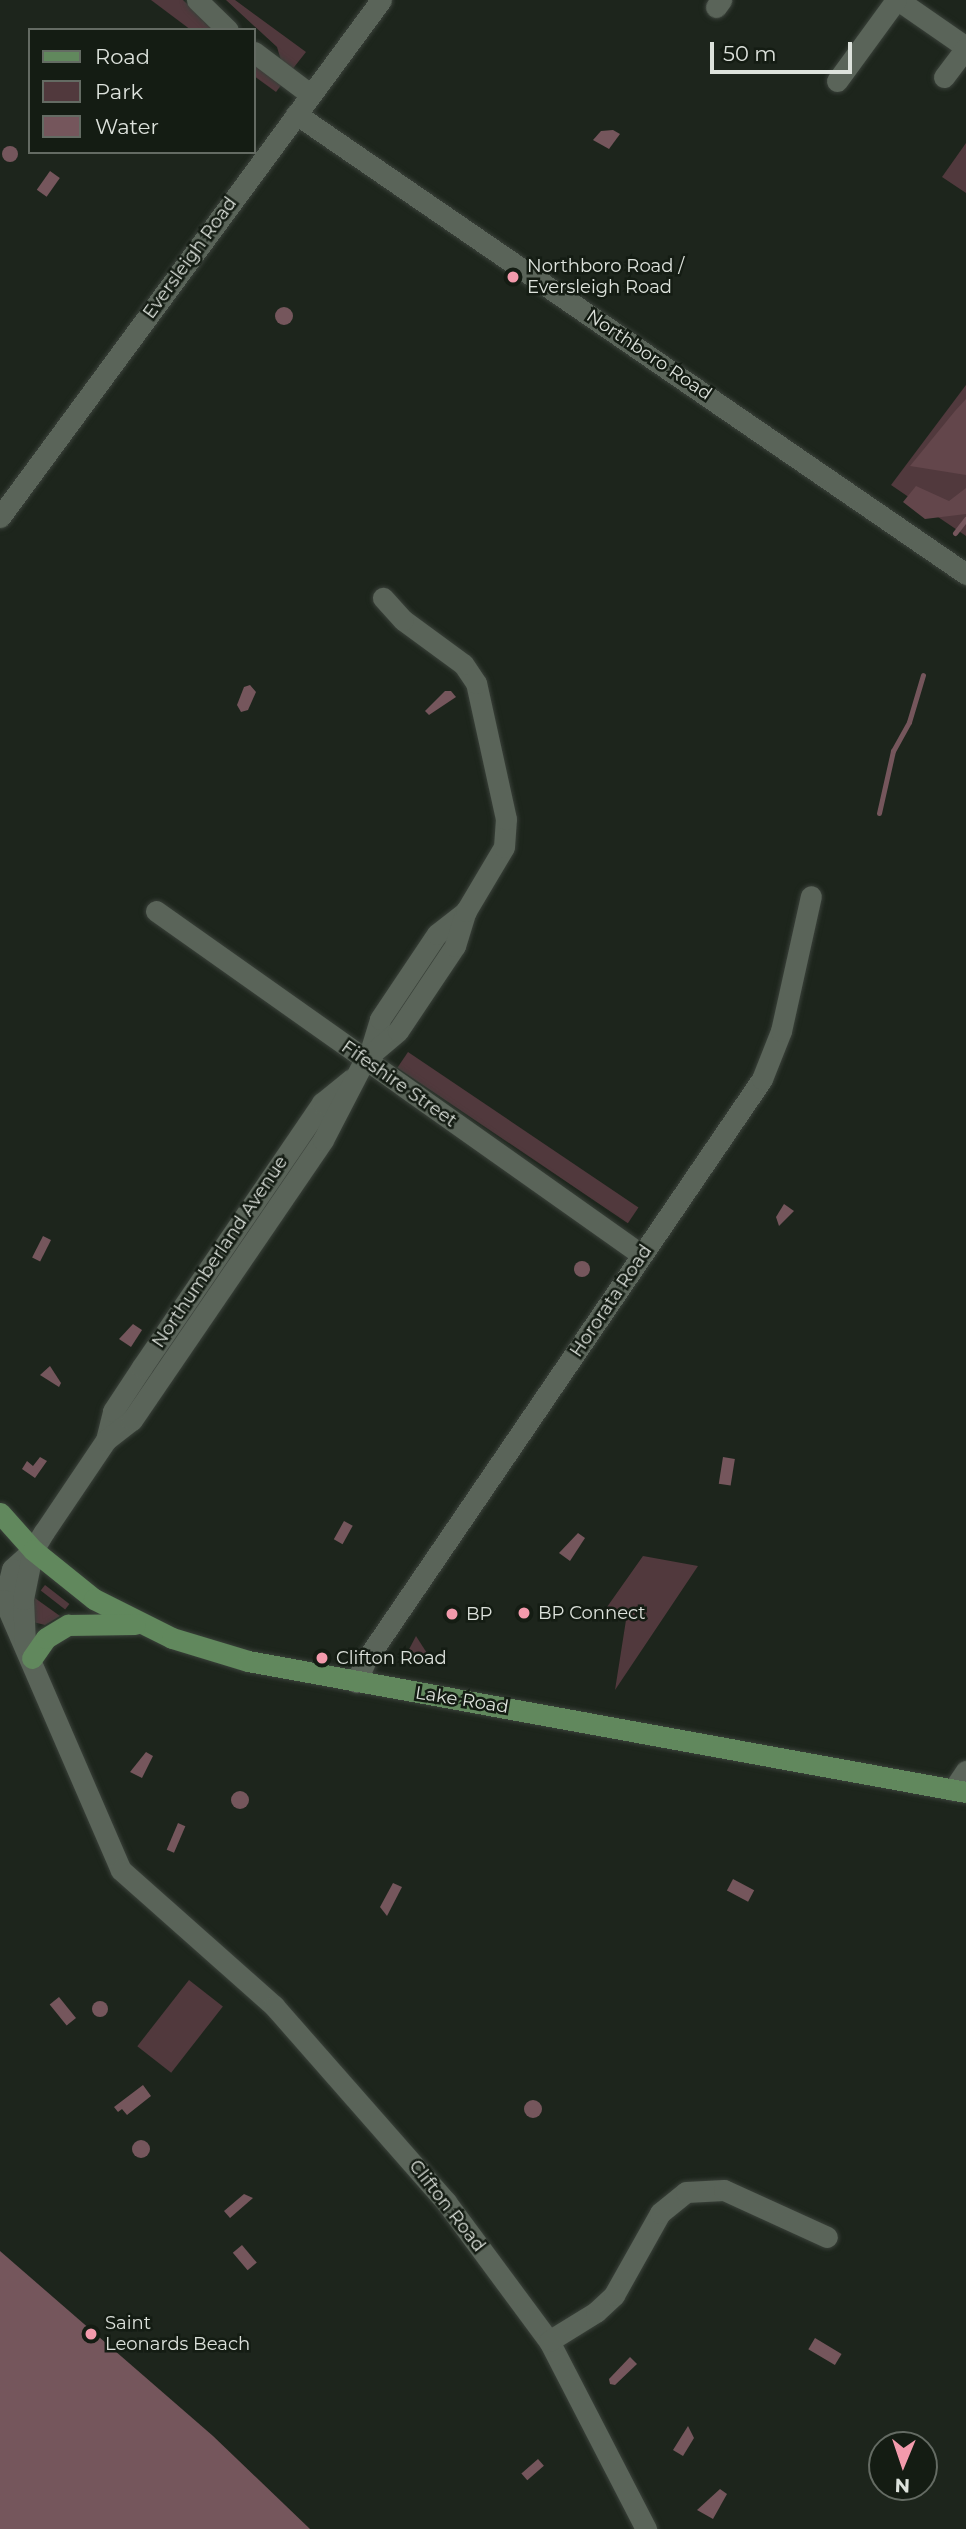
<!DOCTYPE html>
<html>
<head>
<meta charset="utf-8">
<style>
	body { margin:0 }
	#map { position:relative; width:966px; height:2529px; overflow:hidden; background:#1d251c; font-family:Montserrat,sans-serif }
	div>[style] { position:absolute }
	.green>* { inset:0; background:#51393d; transform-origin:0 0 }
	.forest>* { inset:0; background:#63464b }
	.water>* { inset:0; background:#75565c; transform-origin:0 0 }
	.round { border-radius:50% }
	.stream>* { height:5px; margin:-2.5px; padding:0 2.5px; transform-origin:2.5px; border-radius:2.5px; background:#75565c }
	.roads { filter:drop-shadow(0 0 2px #3a413a) drop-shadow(0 0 2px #3a413a) }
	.minor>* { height:21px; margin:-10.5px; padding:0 10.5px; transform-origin:10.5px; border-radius:10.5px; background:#5a6459 }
	.tertiary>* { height:21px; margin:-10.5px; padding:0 10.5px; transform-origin:10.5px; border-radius:10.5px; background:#5a6459 }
	.primary>* { height:21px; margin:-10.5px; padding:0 10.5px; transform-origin:10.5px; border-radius:10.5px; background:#61885d }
	.dots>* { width:19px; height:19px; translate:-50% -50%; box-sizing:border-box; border:4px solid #141c13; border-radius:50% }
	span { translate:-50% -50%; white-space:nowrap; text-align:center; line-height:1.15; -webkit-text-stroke:5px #141c13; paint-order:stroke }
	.street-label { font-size:18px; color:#dde2dc }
	.poi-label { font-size:18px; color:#dde2dc }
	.left { translate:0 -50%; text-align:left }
	.legend { position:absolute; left:28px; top:28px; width:228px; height:126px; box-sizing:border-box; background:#141c13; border:2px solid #646b63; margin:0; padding:9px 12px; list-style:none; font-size:21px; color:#dde2dc }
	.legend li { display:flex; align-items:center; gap:14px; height:35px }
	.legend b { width:35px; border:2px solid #646b63 }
	.north { position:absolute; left:868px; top:2431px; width:70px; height:70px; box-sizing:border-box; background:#141c13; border:2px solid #646b63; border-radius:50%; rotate:182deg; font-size:19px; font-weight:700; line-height:28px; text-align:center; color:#dde2dc }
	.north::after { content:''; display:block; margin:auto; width:24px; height:32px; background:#f39aac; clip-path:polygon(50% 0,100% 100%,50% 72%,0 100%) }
	.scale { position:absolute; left:710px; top:42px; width:142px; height:32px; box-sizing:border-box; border:4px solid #dde2dc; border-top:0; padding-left:9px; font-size:21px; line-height:24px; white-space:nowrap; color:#dde2dc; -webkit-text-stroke:5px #141c13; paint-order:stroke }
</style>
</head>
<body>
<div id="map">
	<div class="green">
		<div style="clip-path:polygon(151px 0,183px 0,215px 30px,191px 30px)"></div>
		<div style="clip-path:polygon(226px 0,235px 0,306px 52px,291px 71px,282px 64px,277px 47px)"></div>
		<div style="clip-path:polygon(254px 62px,282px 84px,276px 92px,254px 76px)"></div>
		<div style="clip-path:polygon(966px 143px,966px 193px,942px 177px)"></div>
		<div style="clip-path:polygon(966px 385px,966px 536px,891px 485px)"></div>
		<div style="left:408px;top:1052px;width:278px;height:19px;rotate:34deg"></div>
		<div style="clip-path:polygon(643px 1556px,698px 1566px,615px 1690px,626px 1620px,607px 1607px)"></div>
		<div style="left:45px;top:1585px;width:31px;height:7px;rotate:38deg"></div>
		<div style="clip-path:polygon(32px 1596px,60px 1616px,45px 1625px,33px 1622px)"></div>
		<div style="clip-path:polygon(416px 1636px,432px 1661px,405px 1657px)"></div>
		<div style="left:189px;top:1980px;width:43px;height:84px;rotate:38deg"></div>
	</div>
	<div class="forest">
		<div style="clip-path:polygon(966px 399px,966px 475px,910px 466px,955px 411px)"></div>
		<div style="clip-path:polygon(916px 486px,949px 501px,966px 488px,966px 514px,925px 519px,903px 502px)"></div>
	</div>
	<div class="water">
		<div style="clip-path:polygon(613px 130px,620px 134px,609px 149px,593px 140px,601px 131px)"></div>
		<div class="round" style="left:2px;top:146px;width:16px;height:16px"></div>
		<div style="left:50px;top:171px;width:12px;height:23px;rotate:35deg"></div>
		<div class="round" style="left:275px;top:307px;width:18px;height:18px"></div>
		<div style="clip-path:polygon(250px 685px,256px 692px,248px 710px,241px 712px,237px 705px,244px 687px)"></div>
		<div style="clip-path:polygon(445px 691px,451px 691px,456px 697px,429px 715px,425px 711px)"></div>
		<div style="clip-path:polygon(784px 1204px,794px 1211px,779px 1226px,776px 1217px)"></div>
		<div style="left:43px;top:1236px;width:9px;height:24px;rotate:27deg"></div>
		<div class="round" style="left:574px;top:1261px;width:16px;height:16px"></div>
		<div style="clip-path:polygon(133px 1324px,142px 1330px,131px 1347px,119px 1339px)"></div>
		<div style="clip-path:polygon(50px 1366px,61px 1383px,59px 1387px,40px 1375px)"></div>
		<div style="clip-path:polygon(40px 1457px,47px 1461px,35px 1478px,22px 1469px,27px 1461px,33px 1466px)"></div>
		<div style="left:723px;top:1457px;width:12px;height:27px;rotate:9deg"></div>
		<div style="left:344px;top:1521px;width:10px;height:21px;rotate:29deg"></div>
		<div style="clip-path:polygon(578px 1533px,585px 1538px,570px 1561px,559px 1553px)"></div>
		<div style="clip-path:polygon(146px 1752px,153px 1756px,142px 1778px,130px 1772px)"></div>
		<div class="round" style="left:231px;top:1791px;width:18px;height:18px"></div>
		<div style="left:178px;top:1823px;width:8px;height:29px;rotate:23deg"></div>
		<div style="left:733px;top:1879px;width:24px;height:13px;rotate:28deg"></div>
		<div style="clip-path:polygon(393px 1883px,402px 1887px,387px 1916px,380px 1907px)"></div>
		<div style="left:59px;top:1997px;width:27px;height:12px;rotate:51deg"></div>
		<div class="round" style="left:92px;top:2001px;width:16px;height:16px"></div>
		<div style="clip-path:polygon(143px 2085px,151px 2096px,127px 2115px,122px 2109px,118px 2112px,114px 2107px)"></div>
		<div class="round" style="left:524px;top:2100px;width:18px;height:18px"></div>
		<div class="round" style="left:132px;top:2140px;width:18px;height:18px"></div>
		<div style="clip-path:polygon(244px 2194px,253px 2198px,230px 2218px,224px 2211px)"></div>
		<div style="left:242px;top:2245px;width:23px;height:12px;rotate:50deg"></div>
		<div style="clip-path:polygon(0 2251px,213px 2436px,310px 2529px,0 2529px)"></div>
		<div style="left:815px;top:2338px;width:31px;height:13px;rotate:31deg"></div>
		<div style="clip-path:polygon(630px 2357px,637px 2364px,615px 2385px,610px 2384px,609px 2379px)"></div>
		<div style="clip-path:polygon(688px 2426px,694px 2438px,683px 2456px,673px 2450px)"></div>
		<div style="left:538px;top:2459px;width:9px;height:22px;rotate:49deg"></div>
		<div style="clip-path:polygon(720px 2489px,727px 2494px,713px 2519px,697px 2510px)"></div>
	</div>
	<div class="stream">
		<div style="left:955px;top:533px;width:18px;rotate:-52deg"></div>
		<div style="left:879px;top:813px;width:64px;rotate:-77.3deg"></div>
		<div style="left:893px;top:751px;width:33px;rotate:-61deg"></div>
		<div style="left:909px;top:722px;width:49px;rotate:-73.4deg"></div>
	</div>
	<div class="roads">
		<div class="minor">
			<div style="left:197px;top:0;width:43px;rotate:44.1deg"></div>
			<div style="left:898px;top:0;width:83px;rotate:34.7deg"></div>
			<div style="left:716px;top:7px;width:9px;rotate:-54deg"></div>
			<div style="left:254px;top:52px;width:71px;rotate:37deg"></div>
			<div style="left:944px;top:77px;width:36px;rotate:-53deg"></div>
			<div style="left:837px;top:81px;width:100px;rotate:-53.9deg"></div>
			<div style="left:156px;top:911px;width:595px;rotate:35.29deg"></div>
			<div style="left:370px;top:1052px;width:34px;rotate:-73deg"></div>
			<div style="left:380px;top:1019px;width:102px;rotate:-56.2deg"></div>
			<div style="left:437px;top:934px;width:37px;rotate:-38deg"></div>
			<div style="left:106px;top:1440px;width:30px;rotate:-76deg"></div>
			<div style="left:113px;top:1411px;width:53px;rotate:-56.6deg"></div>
			<div style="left:142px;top:1367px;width:320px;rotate:-55.7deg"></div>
			<div style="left:322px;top:1103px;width:38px;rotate:-39deg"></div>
			<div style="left:33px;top:1550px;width:28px;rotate:138deg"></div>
			<div style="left:12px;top:1569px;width:32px;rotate:104deg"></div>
			<div style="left:4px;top:1600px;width:294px;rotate:66.6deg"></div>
			<div style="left:121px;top:1870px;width:205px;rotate:41.6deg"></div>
			<div style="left:274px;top:2006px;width:261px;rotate:48.7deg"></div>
			<div style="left:446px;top:2202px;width:173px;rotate:53.5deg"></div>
			<div style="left:549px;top:2341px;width:212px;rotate:62.7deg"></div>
			<div style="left:25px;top:1643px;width:44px;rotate:-92.6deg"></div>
			<div style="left:23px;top:1599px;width:50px;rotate:-78.5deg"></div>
			<div style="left:33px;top:1550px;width:21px;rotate:-59deg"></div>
			<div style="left:44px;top:1532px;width:111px;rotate:-56deg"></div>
			<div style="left:106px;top:1440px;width:33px;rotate:-38deg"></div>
			<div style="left:132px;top:1420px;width:339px;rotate:-55.7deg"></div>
			<div style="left:323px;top:1140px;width:91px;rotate:-62.6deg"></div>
			<div style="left:365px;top:1059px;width:43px;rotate:-40.3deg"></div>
			<div style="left:398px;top:1031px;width:102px;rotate:-56.2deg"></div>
			<div style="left:455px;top:946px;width:37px;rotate:-73deg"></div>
			<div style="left:466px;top:911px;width:74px;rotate:-59.3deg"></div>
			<div style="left:504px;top:847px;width:28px;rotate:-86deg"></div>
			<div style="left:506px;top:819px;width:139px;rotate:-102.4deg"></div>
			<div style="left:476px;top:683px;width:23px;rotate:-124deg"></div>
			<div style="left:463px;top:664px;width:74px;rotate:-143.7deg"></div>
			<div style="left:403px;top:620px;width:30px;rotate:-132deg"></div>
			<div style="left:356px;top:1682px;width:24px;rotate:-66deg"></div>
			<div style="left:366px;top:1660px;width:703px;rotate:-55.72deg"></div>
			<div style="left:762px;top:1079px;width:52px;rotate:-68.4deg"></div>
			<div style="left:781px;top:1031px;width:138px;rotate:-77.5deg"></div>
			<div style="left:953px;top:1790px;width:23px;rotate:-56deg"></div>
			<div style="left:549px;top:2341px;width:55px;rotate:-31.7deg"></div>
			<div style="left:596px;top:2312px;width:25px;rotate:-43deg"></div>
			<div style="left:614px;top:2295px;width:94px;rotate:-60.7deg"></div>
			<div style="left:660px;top:2213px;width:33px;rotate:-39deg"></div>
			<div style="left:686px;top:2192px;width:38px;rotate:-3deg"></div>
			<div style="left:724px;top:2190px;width:113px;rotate:24.5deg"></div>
		</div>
		<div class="tertiary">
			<div style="left:296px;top:114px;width:813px;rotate:34.47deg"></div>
			<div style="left:0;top:517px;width:642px;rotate:-53.61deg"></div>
		</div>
		<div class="primary">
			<div style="left:0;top:1513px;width:50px;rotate:48.3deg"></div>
			<div style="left:33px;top:1550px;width:78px;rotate:38.8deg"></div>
			<div style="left:94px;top:1599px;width:87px;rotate:26.6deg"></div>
			<div style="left:172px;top:1638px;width:79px;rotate:16.8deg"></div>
			<div style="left:248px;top:1661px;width:730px;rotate:10.34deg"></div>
			<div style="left:32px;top:1658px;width:24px;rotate:-55deg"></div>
			<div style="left:46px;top:1638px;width:26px;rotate:-31deg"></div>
			<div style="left:68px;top:1625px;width:67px;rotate:-0.9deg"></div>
		</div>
	</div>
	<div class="dots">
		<div style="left:513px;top:277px;background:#f39aac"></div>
		<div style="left:524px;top:1613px;background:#f39aac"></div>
		<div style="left:452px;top:1614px;background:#f39aac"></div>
		<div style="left:322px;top:1658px;background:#f39aac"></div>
		<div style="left:91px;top:2334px;background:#f39aac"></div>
	</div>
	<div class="street-label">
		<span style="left:190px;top:258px;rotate:-54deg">Eversleigh Road</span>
		<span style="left:649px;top:355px;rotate:34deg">Northboro Road</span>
		<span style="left:399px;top:1084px;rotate:35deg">Fifeshire Street</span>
		<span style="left:220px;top:1252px;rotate:-56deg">Northumberland Avenue</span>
		<span style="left:611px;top:1301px;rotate:-56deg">Hororata Road</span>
		<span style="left:462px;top:1700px;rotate:9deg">Lake Road</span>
		<span style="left:447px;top:2206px;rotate:52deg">Clifton Road</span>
	</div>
	<div class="poi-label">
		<span class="left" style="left:527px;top:277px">Northboro Road /<br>Eversleigh Road</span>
		<span class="left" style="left:538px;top:1613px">BP Connect</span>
		<span class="left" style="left:466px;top:1614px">BP</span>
		<span class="left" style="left:336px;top:1658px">Clifton Road</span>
		<span class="left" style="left:105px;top:2334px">Saint<br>Leonards Beach</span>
	</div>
	<ul class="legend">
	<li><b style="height:9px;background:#61885d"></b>Road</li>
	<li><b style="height:19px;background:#51393d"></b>Park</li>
	<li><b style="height:19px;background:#75565c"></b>Water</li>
	</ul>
	<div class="north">N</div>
	<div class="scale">50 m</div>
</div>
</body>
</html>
